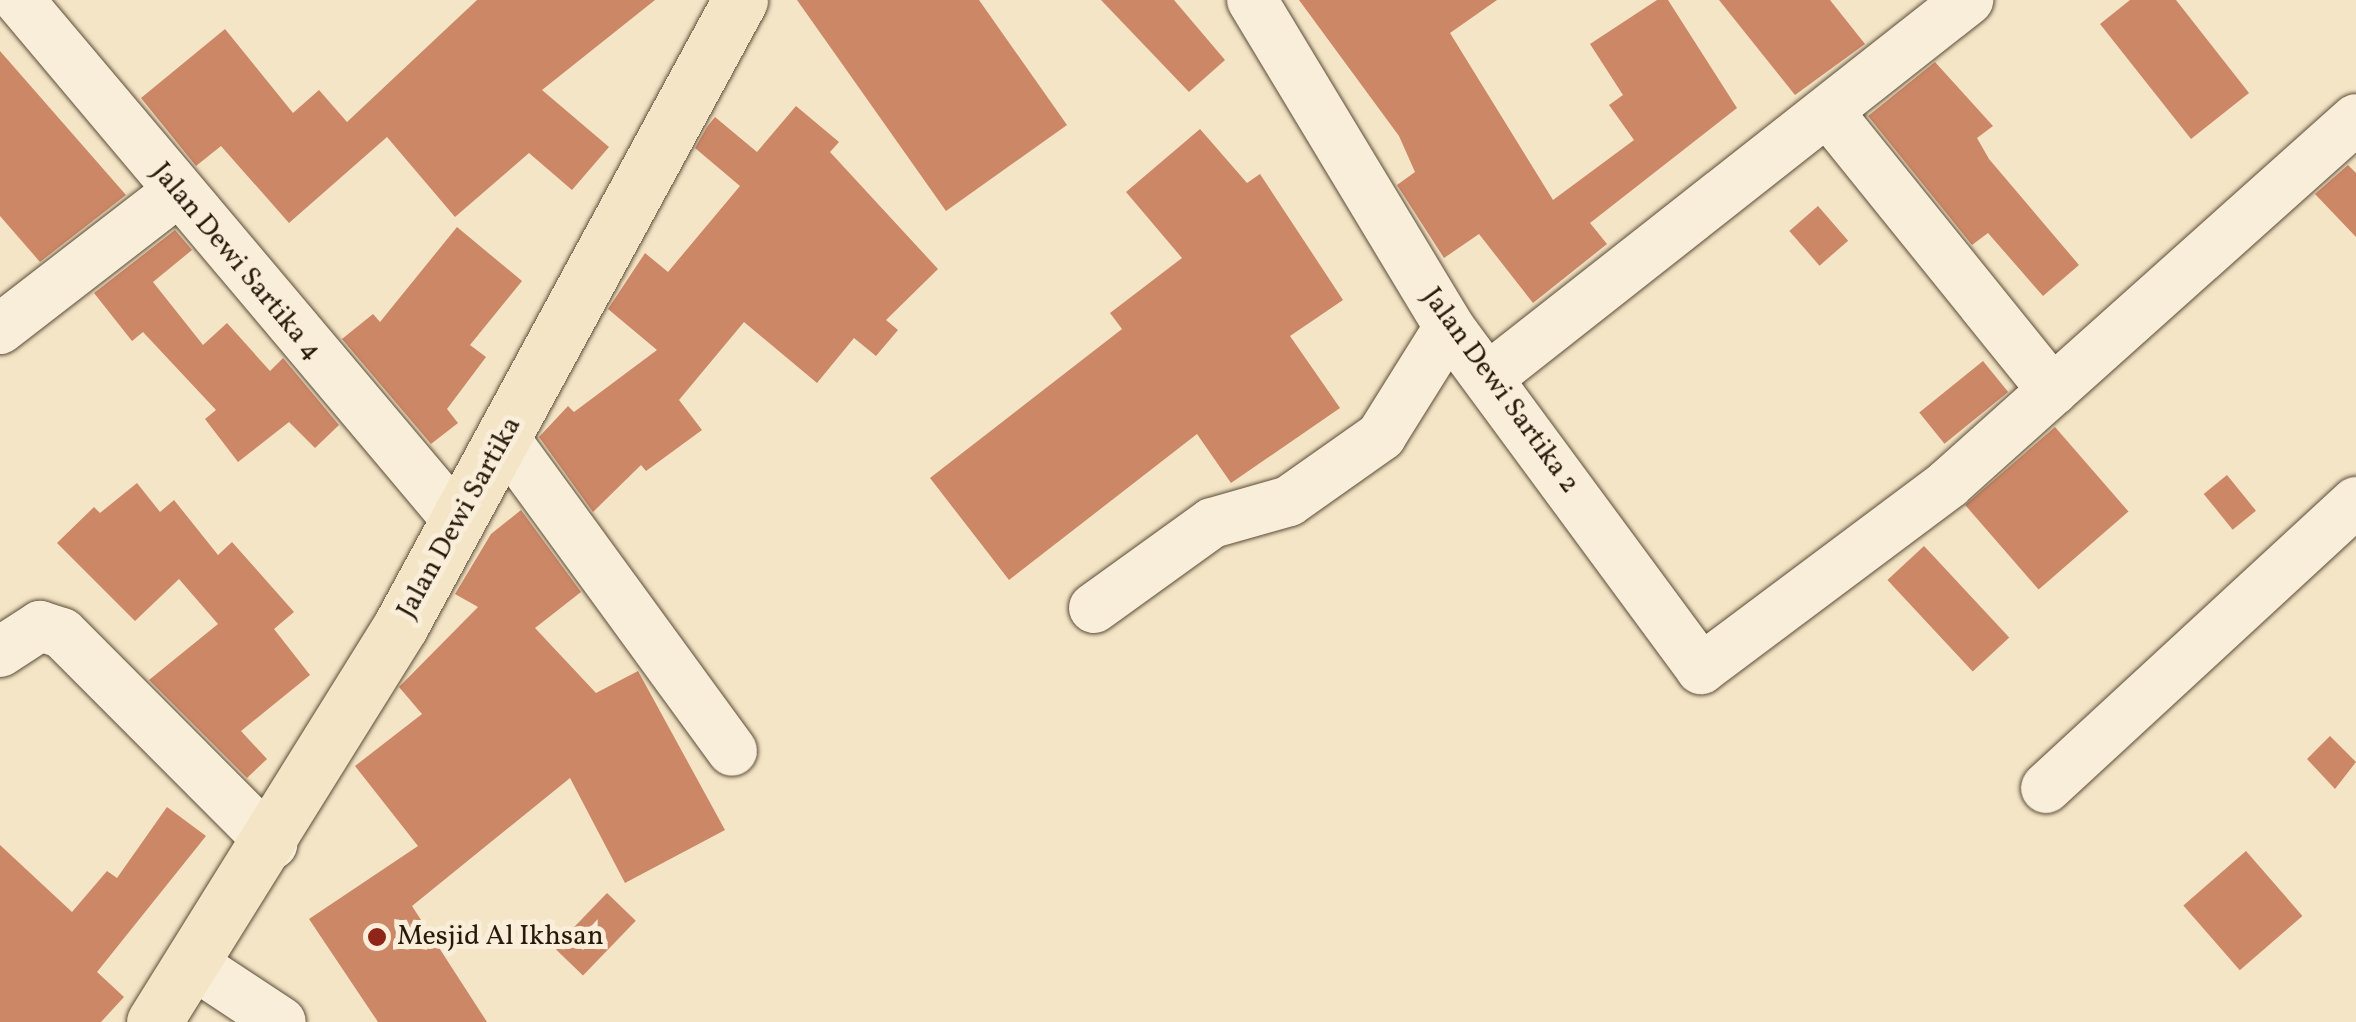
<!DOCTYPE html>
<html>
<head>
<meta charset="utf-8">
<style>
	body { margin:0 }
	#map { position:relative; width:2356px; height:1022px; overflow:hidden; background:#f4e5c6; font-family:Vollkorn,serif }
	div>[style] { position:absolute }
	.building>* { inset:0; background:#cc8766; transform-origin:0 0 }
	.roads { filter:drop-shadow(0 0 2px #5c4c38) drop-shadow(0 0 2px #5c4c38) }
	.minor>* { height:50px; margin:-25px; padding:0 25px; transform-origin:25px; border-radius:25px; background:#f8eeda }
	.major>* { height:55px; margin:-27.5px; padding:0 27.5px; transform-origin:27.5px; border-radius:27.5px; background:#f4e5c6 }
	.dots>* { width:28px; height:28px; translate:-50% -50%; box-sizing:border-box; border:5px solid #f8eeda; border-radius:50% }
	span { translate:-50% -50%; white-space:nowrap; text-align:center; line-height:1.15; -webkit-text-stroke:10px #f8eeda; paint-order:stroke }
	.street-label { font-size:28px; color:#291909 }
	.poi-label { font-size:28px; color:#291909 }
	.left { translate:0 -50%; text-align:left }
</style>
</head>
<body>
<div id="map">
	<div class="building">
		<div style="clip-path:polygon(477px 0,655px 0,542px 90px,609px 147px,572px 190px,529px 153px,455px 217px,387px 137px,289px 223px,221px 146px,196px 166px,141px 98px,225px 29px,293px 113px,319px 90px,347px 122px)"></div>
		<div style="clip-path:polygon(797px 0,979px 0,1067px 125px,946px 211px)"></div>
		<div style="clip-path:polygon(1101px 0,1174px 0,1225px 60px,1189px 92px)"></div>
		<div style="clip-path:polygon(1299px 0,1497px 0,1450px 33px,1553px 200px,1634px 140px,1609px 105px,1623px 95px,1590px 44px,1657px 0,1668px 0,1737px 108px,1590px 223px,1607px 244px,1533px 303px,1479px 234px,1444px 258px,1397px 185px,1415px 172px,1399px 136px)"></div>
		<div style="clip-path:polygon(1719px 0,1830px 0,1865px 44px,1795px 95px)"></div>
		<div style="clip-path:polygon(2130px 0,2176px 0,2249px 93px,2191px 139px,2100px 24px)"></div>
		<div style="clip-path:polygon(0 51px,126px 195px,40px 262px,0 216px)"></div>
		<div style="clip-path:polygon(1935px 62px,1993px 126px,1977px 138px,1989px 159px,2079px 265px,2043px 296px,1988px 233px,1972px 245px,1868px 116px)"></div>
		<div style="clip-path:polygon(796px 106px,839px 142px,830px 152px,938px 269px,886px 320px,898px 330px,876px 356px,854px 338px,817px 383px,744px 322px,679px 400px,702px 430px,646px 471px,641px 465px,593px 512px,539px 437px,568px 406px,574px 412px,657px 350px,608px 309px,645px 253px,668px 272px,740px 186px,695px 148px,707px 127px,715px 117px,757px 152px)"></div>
		<div style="clip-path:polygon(1200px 129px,1247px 183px,1260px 174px,1343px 300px,1290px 336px,1340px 408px,1231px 483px,1197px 434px,1009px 580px,930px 478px,1122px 329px,1110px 313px,1182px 258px,1126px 192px)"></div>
		<div style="clip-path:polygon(2348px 165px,2356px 173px,2356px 237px,2315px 194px)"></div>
		<div style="left:1818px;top:206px;width:46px;height:38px;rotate:49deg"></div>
		<div style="clip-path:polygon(457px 227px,522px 281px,470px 345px,486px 357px,447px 409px,458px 423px,431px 444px,342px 339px,373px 314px,380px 322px)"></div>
		<div style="clip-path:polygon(175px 230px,192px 250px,153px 282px,203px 345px,227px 323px,270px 371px,283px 358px,339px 425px,315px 448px,289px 422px,238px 462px,205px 419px,216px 410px,143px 332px,132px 341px,94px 293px)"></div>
		<div style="left:1983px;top:361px;width:40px;height:82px;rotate:51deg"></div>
		<div style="left:2055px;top:427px;width:112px;height:119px;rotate:49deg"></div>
		<div style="left:2227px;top:475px;width:46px;height:30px;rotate:51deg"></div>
		<div style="clip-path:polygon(137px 483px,160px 512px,174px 500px,218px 555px,232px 542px,294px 612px,274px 629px,310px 675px,241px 731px,267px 759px,247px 778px,149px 680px,218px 624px,179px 579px,135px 621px,57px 543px,94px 507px,100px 513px)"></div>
		<div style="clip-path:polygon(521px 510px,581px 592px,535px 628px,596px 693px,638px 671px,725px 830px,625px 883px,570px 778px,412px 906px,487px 1022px,378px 1022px,309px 919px,418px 846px,355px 766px,422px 714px,399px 687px,478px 607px,455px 594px,491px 534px)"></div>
		<div style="left:1924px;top:546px;width:125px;height:50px;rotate:47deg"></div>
		<div style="clip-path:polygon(2330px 736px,2356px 762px,2335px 789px,2307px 759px)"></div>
		<div style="clip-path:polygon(167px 807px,206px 836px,97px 972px,124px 997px,101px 1022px,0 1022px,0 845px,72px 912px,107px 871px,117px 878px)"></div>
		<div style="left:2246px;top:851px;width:86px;height:83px;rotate:49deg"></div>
		<div style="left:607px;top:893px;width:40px;height:76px;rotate:44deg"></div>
	</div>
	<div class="roads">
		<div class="minor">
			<div style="left:19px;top:0;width:680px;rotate:49.89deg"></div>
			<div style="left:1252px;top:0;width:382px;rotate:58.9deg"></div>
			<div style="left:1449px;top:327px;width:425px;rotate:53.6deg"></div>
			<div style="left:1701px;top:669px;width:309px;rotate:-36.8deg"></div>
			<div style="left:1948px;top:484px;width:547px;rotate:-41.82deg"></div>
			<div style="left:1828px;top:112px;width:358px;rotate:51.1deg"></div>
			<div style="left:0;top:329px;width:224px;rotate:-37.7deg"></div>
			<div style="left:1489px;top:377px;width:610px;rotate:-38.2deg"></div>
			<div style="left:504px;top:438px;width:387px;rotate:53.9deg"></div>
			<div style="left:1094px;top:608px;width:145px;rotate:-35.8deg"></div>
			<div style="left:1212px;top:523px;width:80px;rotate:-15.9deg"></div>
			<div style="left:1289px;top:501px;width:113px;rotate:-35.2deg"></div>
			<div style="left:1381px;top:436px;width:128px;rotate:-58deg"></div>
			<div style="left:0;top:652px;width:48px;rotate:-33deg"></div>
			<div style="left:40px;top:626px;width:23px;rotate:18deg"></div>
			<div style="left:62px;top:633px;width:298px;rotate:45.1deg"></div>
			<div style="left:2046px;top:788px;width:422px;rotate:-42.7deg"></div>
			<div style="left:193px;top:964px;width:105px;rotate:33.4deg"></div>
		</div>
		<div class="major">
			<div style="left:154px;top:1022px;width:468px;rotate:-58.1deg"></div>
			<div style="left:401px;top:625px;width:711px;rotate:-61.52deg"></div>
		</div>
	</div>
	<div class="dots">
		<div style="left:377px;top:937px;background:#8f2418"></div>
	</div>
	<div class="street-label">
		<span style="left:236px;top:262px;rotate:50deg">Jalan Dewi Sartika 4</span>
		<span style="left:1500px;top:391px;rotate:54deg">Jalan Dewi Sartika 2</span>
		<span style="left:460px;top:518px;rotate:-61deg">Jalan Dewi Sartika</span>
	</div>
	<div class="poi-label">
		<span class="left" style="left:397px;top:937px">Mesjid Al Ikhsan</span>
	</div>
</div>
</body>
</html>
